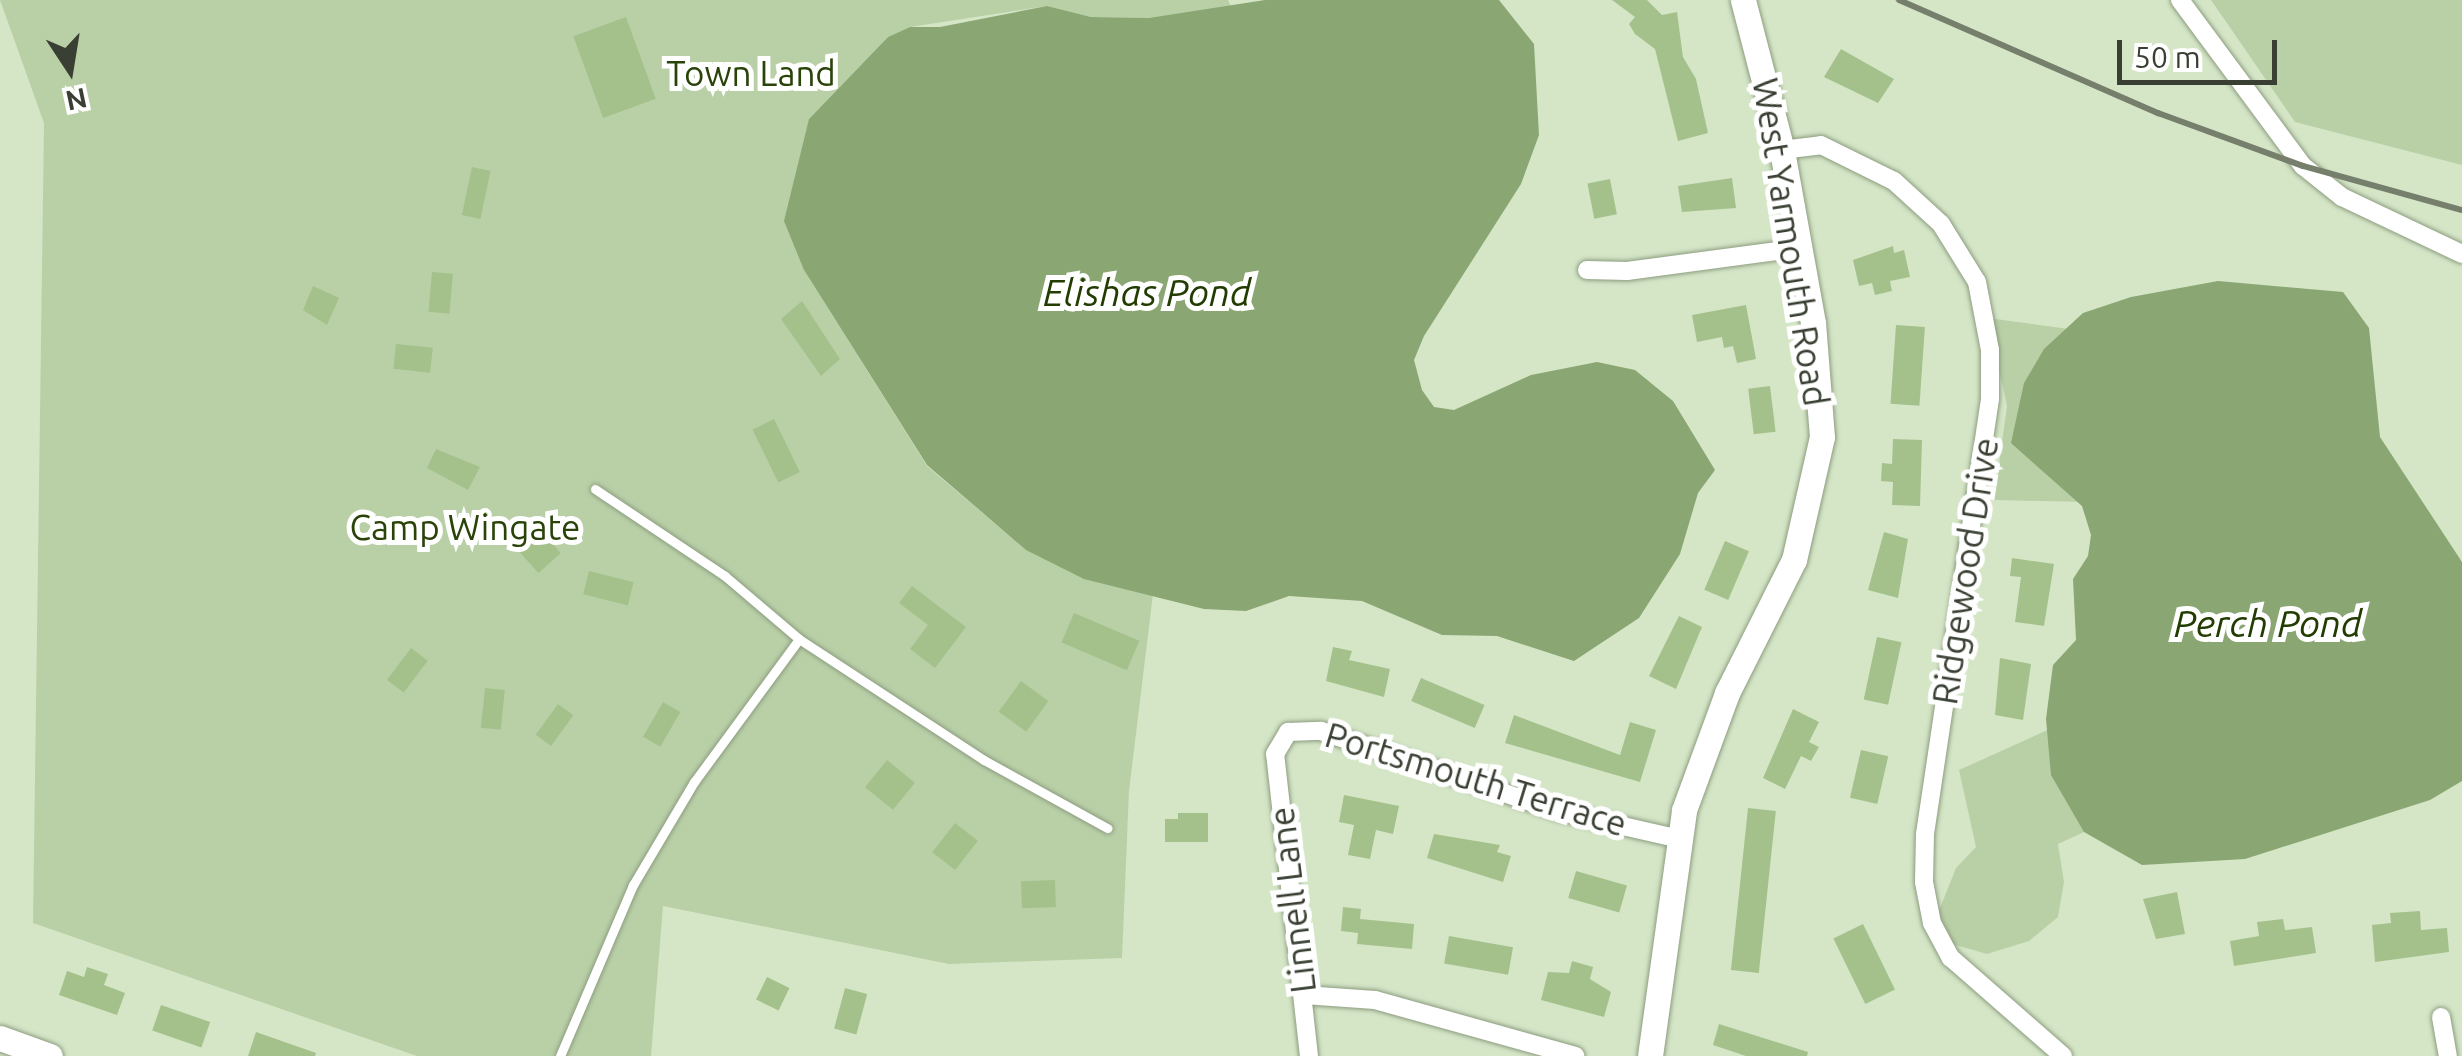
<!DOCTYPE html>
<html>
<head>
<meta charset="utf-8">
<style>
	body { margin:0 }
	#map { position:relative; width:2462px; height:1056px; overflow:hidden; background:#d5e6c7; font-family:Ubuntu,sans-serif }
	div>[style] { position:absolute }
	.green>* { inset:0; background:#b9d0a7 }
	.water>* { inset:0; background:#8aa672 }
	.building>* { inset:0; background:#a4c18c; transform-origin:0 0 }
	.roads { filter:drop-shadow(0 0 2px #8d9d80) drop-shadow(0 0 2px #8d9d80) }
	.lane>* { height:9px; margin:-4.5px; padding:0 4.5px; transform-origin:4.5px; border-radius:4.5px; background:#fff }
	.street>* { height:18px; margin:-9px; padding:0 9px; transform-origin:9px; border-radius:9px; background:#fff }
	.secondary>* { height:25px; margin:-12.5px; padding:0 12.5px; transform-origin:12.5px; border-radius:12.5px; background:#fff }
	.rail>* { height:6px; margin:-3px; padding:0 3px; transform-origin:3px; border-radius:3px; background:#757f6c }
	span { translate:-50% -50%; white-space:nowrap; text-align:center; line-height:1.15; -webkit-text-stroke:10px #fff; paint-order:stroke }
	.park-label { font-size:35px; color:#294309 }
	.street-label { font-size:35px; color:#394033 }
	.water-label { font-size:38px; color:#223c01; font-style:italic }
	.north { position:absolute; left:20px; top:20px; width:100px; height:100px; -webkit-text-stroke:8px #fff; paint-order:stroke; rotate:168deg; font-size:28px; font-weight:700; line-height:40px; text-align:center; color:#394033 }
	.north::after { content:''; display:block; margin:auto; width:35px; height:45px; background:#394033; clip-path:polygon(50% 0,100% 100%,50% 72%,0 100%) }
	.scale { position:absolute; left:2117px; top:40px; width:160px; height:45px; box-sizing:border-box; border:5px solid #394033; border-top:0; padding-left:12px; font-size:30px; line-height:35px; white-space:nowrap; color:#394033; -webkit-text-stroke:8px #fff; paint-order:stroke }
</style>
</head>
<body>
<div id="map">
	<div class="green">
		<div style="clip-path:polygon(0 0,1228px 0,1232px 9px,1149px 18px,1091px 17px,1047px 6px,910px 27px,888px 37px,809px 119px,804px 270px,927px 466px,1026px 550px,1153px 594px,1129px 791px,1122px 958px,949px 964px,663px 906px,651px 1056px,417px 1056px,33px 923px,44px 123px)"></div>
		<div style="clip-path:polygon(2211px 0,2462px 0,2462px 165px,2295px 122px)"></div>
		<div style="clip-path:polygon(1988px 318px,2121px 336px,2085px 502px,1994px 500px,2007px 406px)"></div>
		<div style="clip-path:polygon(2101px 706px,2084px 832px,2058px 844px,2064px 882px,2058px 917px,2029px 941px,1987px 954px,1952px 944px,1936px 918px,1956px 868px,1976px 847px,1959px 770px)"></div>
	</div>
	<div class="water">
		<div style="clip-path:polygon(1265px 0,1499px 0,1534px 44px,1539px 135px,1521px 184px,1424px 336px,1414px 360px,1422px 390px,1434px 407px,1454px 410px,1531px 375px,1597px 362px,1635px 370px,1673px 401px,1715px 470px,1698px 493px,1680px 554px,1639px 618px,1574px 661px,1497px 636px,1442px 635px,1362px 601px,1289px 596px,1246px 611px,1204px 609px,1084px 579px,1026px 550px,927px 465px,804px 270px,784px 221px,809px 119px,888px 37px,910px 27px,940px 27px,1047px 6px,1091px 17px,1149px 18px)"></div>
		<div style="clip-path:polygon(2218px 281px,2343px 292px,2369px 328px,2380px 437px,2462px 562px,2462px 781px,2430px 800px,2245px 859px,2142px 865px,2084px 832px,2051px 775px,2046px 719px,2053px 665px,2076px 640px,2073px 579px,2088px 556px,2091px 535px,2082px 506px,2011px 443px,2024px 383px,2044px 349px,2083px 313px,2131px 297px)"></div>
	</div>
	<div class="building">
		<div style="clip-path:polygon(1612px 0,1647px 0,1662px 15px,1677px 12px,1683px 57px,1696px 79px,1708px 133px,1678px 141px,1655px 49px,1635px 34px,1629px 24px,1635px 17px)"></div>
		<div style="left:626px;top:17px;width:87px;height:56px;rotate:70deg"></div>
		<div style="clip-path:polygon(1841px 49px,1894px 79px,1878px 103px,1824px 77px)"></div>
		<div style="left:472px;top:167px;width:19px;height:49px;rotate:12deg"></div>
		<div style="clip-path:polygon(1732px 178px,1736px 208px,1682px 212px,1678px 186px)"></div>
		<div style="left:1610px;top:179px;width:36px;height:23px;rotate:79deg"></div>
		<div style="clip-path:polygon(1893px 246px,1894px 253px,1904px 250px,1910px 277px,1890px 281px,1892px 291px,1875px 295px,1872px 283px,1859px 286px,1853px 260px)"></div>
		<div style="left:432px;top:272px;width:21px;height:40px;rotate:5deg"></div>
		<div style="clip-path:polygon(313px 286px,339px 298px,327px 325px,303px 310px)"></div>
		<div style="clip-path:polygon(802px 301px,840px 359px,821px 376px,781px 319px)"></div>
		<div style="clip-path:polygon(1746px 305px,1756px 359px,1737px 363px,1733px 346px,1724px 348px,1722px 337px,1697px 342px,1692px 315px)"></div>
		<div style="left:1896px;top:325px;width:29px;height:79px;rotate:4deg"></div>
		<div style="left:396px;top:344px;width:37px;height:25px;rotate:6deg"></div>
		<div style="left:1770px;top:386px;width:46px;height:22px;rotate:83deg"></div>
		<div style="left:774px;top:419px;width:59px;height:24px;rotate:64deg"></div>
		<div style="clip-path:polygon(1893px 439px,1922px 440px,1920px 506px,1892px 505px,1893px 482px,1881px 481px,1882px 463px,1892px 464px)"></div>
		<div style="clip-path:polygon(436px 449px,480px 467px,468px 490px,427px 468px)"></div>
		<div style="left:540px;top:530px;width:31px;height:30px;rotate:48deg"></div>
		<div style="clip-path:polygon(1884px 532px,1908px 539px,1898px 598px,1868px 590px)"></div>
		<div style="left:1725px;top:541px;width:26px;height:53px;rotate:23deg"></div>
		<div style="clip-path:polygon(2012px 558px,2054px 564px,2044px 626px,2015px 622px,2021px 577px,2010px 576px)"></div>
		<div style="left:589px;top:571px;width:46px;height:24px;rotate:14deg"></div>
		<div style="clip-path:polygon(912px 586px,966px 627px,935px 668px,910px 649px,928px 625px,899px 603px)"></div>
		<div style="left:1074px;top:613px;width:71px;height:32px;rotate:23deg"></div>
		<div style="clip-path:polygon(1679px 616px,1702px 627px,1676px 689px,1649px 676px)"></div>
		<div style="left:1877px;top:637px;width:25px;height:64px;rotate:12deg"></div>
		<div style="clip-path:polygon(1333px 647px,1352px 651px,1349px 660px,1390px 669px,1384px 697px,1326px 681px)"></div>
		<div style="left:411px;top:648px;width:21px;height:40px;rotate:37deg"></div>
		<div style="clip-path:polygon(2000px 658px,2031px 664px,2023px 720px,1995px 715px)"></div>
		<div style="left:1421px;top:678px;width:69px;height:25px;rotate:23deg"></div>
		<div style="left:1021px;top:681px;width:34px;height:38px;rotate:36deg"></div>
		<div style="left:485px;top:688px;width:20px;height:40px;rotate:6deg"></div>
		<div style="left:663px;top:702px;width:20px;height:40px;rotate:30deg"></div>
		<div style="left:558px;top:704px;width:19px;height:38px;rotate:36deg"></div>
		<div style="clip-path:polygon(1793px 709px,1819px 722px,1809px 742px,1819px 747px,1811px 761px,1801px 756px,1785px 789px,1763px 778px)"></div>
		<div style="clip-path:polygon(1514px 715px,1620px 755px,1630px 722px,1656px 730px,1640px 782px,1505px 743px)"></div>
		<div style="left:1861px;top:750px;width:28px;height:49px;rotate:13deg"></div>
		<div style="left:887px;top:760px;width:36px;height:35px;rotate:39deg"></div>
		<div style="clip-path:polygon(1344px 795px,1399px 806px,1393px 834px,1376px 830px,1370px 859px,1348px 855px,1354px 825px,1339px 822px)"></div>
		<div style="left:1748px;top:808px;width:28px;height:163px;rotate:6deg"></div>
		<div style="clip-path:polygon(1178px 813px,1208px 813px,1208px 842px,1165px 842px,1165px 819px,1178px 819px)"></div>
		<div style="left:955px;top:823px;width:29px;height:37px;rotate:38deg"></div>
		<div style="clip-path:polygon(1434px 834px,1500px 845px,1497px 852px,1511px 856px,1503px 882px,1427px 858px)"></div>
		<div style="left:1576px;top:871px;width:53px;height:28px;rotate:16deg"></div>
		<div style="left:1055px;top:880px;width:27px;height:34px;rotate:88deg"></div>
		<div style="clip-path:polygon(2177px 892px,2185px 934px,2156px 939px,2143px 899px)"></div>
		<div style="clip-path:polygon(1343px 907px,1361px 909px,1360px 919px,1414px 924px,1412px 949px,1357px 944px,1358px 933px,1341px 931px)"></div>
		<div style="clip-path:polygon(2420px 911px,2421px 930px,2447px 928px,2449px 952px,2375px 962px,2372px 925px,2391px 923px,2390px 913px)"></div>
		<div style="clip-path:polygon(2283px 919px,2285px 930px,2312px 927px,2316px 953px,2234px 966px,2230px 941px,2259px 936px,2257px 922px)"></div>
		<div style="left:1863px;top:924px;width:73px;height:33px;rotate:64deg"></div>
		<div style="left:1449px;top:936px;width:65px;height:28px;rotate:10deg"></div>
		<div style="clip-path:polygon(1572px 961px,1593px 967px,1590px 979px,1611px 992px,1604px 1017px,1541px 1000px,1548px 972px,1569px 973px)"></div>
		<div style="clip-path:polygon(87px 967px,108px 974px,104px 985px,125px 993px,117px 1015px,59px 995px,67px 971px,84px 977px)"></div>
		<div style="left:767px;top:977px;width:25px;height:25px;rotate:26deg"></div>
		<div style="left:845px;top:988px;width:23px;height:42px;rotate:15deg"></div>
		<div style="left:161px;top:1005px;width:52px;height:27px;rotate:19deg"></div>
		<div style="clip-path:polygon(1719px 1024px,1808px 1052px,1807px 1056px,1746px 1056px,1713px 1045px)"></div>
		<div style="clip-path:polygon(256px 1032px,316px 1053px,315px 1056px,248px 1056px)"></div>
	</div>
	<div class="roads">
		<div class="lane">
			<div style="left:595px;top:489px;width:156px;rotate:33.8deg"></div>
			<div style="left:725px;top:576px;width:97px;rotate:40.4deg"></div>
			<div style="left:799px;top:639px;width:221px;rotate:33.2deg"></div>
			<div style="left:984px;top:760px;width:141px;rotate:28.9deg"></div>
			<div style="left:560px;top:1056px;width:186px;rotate:-66.9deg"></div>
			<div style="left:633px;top:885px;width:120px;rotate:-59.4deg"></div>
			<div style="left:694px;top:782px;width:177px;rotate:-53.7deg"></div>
		</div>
		<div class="street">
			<div style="left:2180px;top:0;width:207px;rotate:53.5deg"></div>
			<div style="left:2303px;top:166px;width:50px;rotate:38.5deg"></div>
			<div style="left:2342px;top:197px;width:133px;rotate:25.4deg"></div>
			<div style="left:1782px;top:150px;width:39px;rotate:-7deg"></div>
			<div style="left:1821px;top:145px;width:81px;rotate:26.3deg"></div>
			<div style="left:1894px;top:181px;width:64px;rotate:42.5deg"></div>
			<div style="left:1941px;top:224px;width:68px;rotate:58.2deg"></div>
			<div style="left:1977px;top:282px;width:69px;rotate:79.2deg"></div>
			<div style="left:1990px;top:350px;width:49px;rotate:90deg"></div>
			<div style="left:1990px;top:399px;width:440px;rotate:98.5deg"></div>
			<div style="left:1925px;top:834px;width:48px;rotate:91.2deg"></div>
			<div style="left:1924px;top:882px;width:42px;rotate:79deg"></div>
			<div style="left:1932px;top:923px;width:40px;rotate:62deg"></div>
			<div style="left:1951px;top:958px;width:149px;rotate:41.2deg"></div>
			<div style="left:1587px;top:270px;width:40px;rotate:1.4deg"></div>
			<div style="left:1627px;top:271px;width:175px;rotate:-7.6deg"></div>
			<div style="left:1304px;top:995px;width:71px;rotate:4deg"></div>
			<div style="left:1375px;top:1000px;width:208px;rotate:15.6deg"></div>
			<div style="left:2441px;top:1017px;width:40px;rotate:80deg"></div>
			<div style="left:1309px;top:1056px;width:304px;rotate:-96.4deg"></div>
			<div style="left:1275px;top:754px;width:26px;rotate:-59deg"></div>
			<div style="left:1288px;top:732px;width:33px;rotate:-2deg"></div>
			<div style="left:1321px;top:731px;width:249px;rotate:18.7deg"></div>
			<div style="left:1557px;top:811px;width:126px;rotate:12.8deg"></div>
		</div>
		<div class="secondary">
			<div style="left:0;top:1038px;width:53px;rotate:19.8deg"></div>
			<div style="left:1650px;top:1056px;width:248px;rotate:-82.1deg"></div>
			<div style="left:1684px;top:810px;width:125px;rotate:-69.8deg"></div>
			<div style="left:1727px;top:693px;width:149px;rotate:-63.3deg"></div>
			<div style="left:1794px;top:560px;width:126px;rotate:-77.2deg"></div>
			<div style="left:1822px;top:437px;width:114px;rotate:-94.5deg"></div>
			<div style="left:1813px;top:323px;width:176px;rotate:-100.2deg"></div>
			<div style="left:1782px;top:150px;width:155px;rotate:-104.6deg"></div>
		</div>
	</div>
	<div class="rail">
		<div style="left:1899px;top:0;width:283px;rotate:23.6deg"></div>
		<div style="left:2158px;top:113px;width:154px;rotate:20.1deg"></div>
		<div style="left:2303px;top:166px;width:165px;rotate:15.5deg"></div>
	</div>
	<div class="park-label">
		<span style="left:751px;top:73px">Town Land</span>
		<span style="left:465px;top:527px">Camp Wingate</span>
	</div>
	<div class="street-label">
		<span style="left:1791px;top:242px;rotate:81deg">West Yarmouth Road</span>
		<span style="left:1965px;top:571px;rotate:-81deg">Ridgewood Drive</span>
		<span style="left:1476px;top:779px;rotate:17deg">Portsmouth Terrace</span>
		<span style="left:1292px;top:900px;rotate:-97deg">Linnell Lane</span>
	</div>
	<div class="water-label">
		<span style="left:1147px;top:293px">Elishas Pond</span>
		<span style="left:2268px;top:624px">Perch Pond</span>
	</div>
	<div class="north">N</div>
	<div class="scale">50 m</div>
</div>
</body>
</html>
